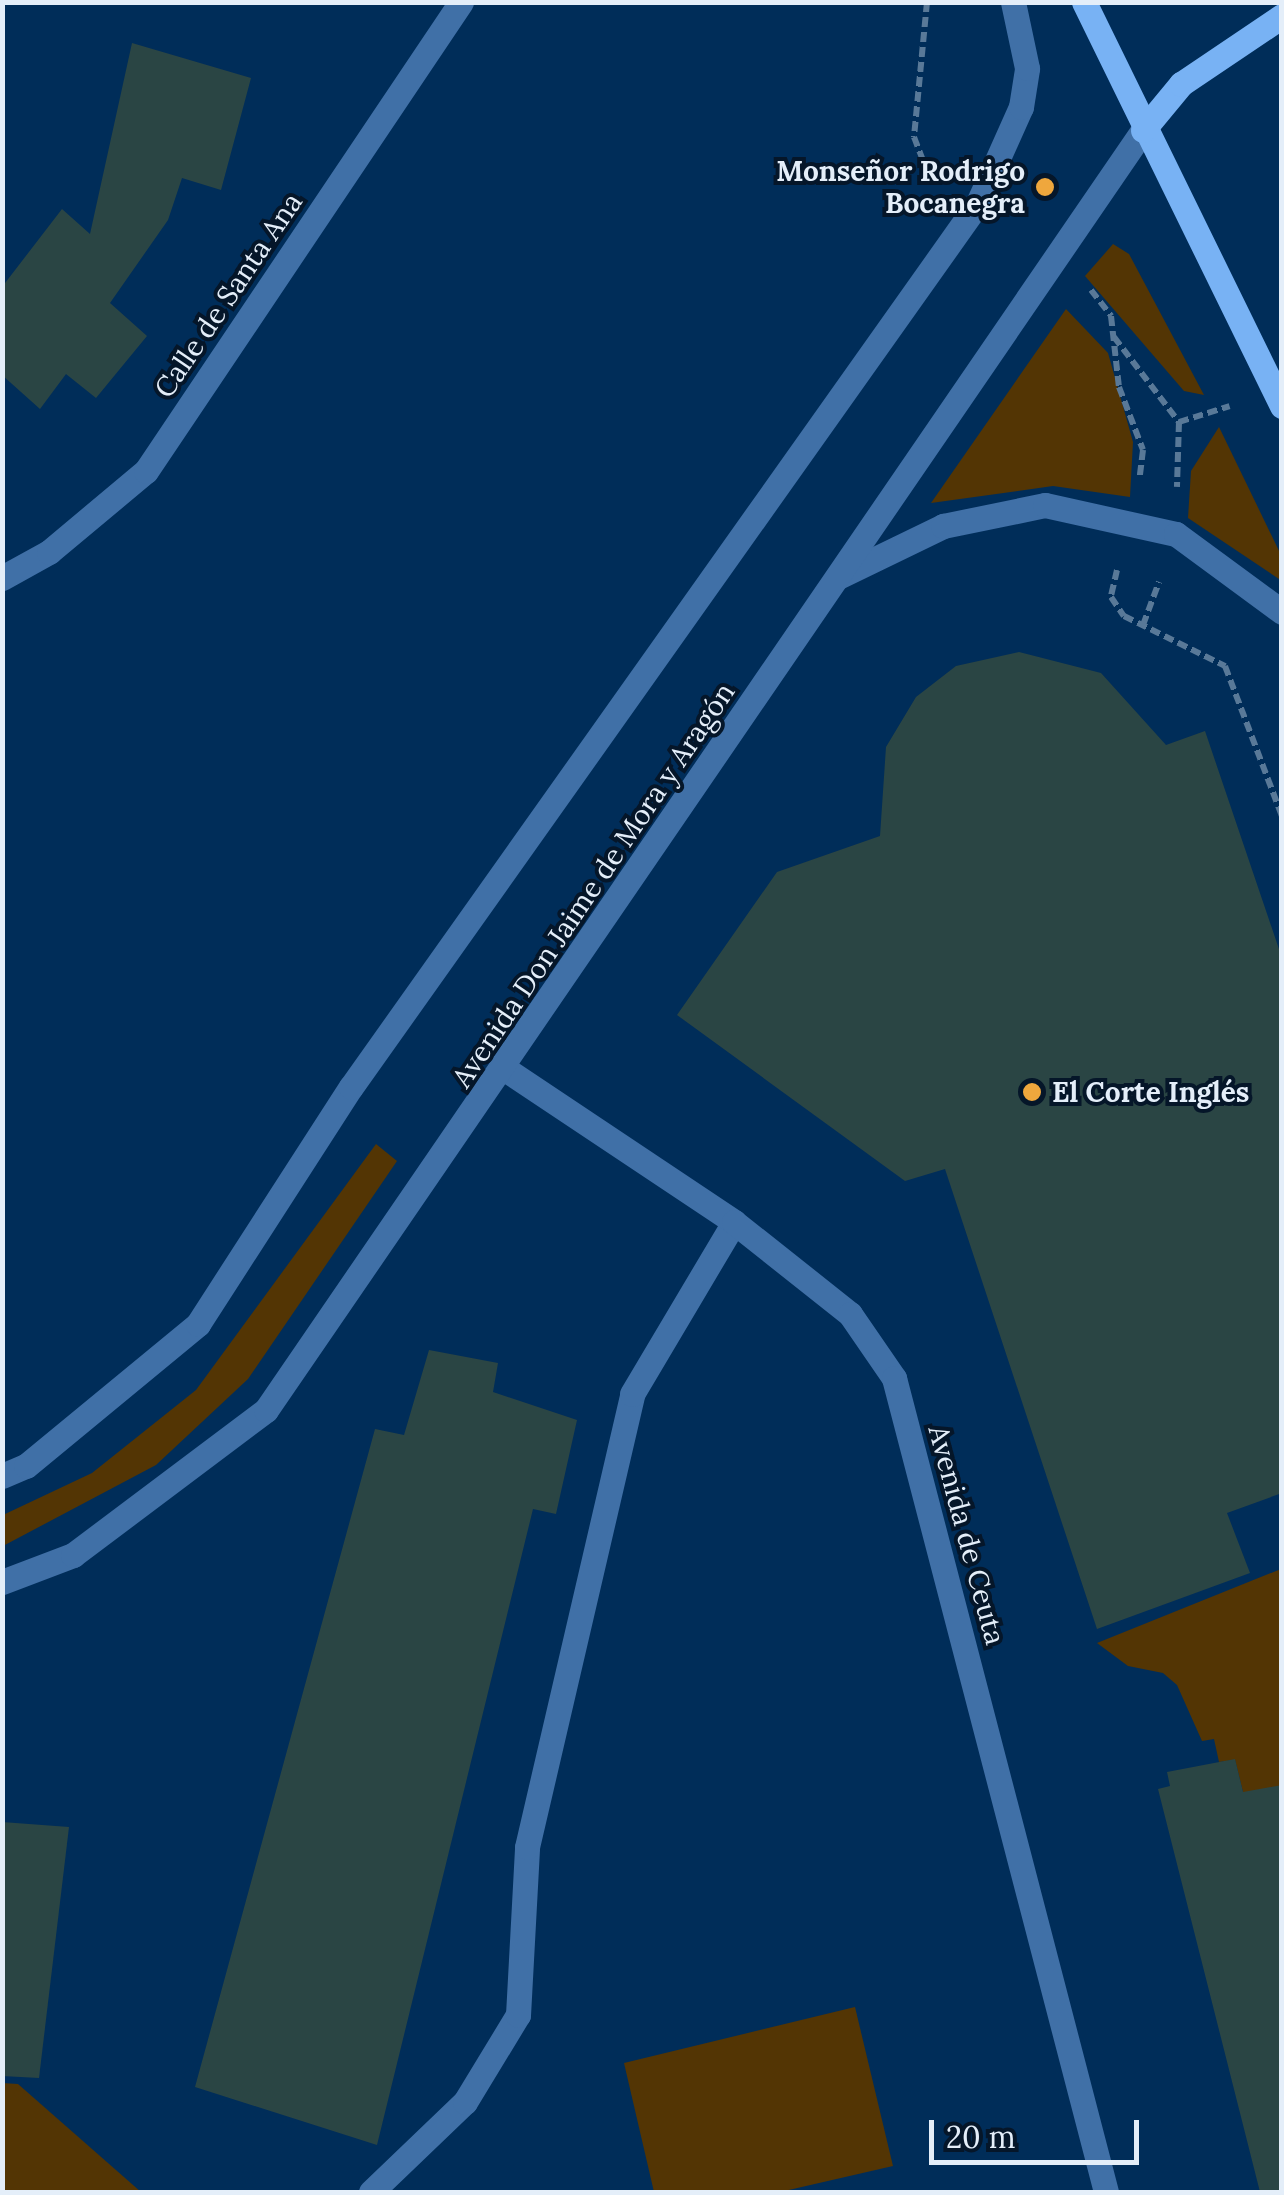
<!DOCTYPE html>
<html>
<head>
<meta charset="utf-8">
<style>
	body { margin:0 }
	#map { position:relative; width:1284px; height:2195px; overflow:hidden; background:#002d59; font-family:Lora,serif }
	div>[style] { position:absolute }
	.green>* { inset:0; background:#533504 }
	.building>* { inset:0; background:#2a4544 }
	.path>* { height:6px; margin-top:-3px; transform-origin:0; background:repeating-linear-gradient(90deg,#597998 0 10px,transparent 0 15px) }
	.lane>* { height:25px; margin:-12.5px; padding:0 12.5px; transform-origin:12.5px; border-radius:12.5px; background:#4070a7 }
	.street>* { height:25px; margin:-12.5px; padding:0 12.5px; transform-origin:12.5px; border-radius:12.5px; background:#4070a7 }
	.primary>* { height:25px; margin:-12.5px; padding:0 12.5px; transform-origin:12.5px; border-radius:12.5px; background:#78b2f4 }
	.dots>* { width:28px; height:28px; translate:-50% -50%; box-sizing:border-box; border:5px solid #051629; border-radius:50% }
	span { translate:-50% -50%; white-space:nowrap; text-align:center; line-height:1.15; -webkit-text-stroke:8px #051629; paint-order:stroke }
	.poi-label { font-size:28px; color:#e4eef9; font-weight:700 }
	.right { translate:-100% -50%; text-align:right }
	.left { translate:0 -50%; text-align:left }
	.street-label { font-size:28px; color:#e4eef9 }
	.frame { position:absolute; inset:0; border:5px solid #e4eef9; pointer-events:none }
	.scale { position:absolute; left:929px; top:2120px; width:210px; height:45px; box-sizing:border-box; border:5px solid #e4eef9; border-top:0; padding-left:12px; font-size:30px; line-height:35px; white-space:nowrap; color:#e4eef9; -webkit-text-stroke:8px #051629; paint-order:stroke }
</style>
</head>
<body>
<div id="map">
	<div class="green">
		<div style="clip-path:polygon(1113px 244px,1129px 254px,1204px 395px,1184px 391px,1085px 276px)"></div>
		<div style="clip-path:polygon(1066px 309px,1108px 353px,1133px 442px,1130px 497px,1053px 486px,931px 503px)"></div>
		<div style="clip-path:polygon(1219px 427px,1281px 555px,1279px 579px,1188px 518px,1191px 471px)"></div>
		<div style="clip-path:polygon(376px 1144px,397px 1161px,248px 1379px,156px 1465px,3px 1546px,3px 1515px,92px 1473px,196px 1390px)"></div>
		<div style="clip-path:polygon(1281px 1569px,1281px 1801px,1243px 1792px,1235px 1760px,1219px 1762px,1214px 1739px,1202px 1741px,1177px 1685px,1163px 1673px,1128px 1666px,1097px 1643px)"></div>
		<div style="clip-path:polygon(855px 2007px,893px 2166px,780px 2192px,654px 2192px,624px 2063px)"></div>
		<div style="clip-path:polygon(2px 2083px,18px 2084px,141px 2192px,3px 2192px)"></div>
	</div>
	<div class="building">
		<div style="clip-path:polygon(132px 43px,251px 78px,221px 190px,182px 178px,168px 220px,110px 303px,147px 336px,96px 398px,66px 374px,40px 409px,2px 375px,2px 287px,62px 209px,90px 234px)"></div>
		<div style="clip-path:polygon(1019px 652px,1101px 673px,1166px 745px,1205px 731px,1282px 958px,1282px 1493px,1227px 1513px,1250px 1573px,1097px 1629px,945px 1169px,905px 1181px,677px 1015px,777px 872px,880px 836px,886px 747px,916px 697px,956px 666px)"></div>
		<div style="clip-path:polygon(429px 1350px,498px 1363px,493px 1392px,577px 1420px,556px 1514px,533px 1509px,377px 2145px,195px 2087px,375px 1429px,404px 1435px)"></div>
		<div style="clip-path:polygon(1235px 1759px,1243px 1792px,1282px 1785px,1282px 2192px,1260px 2192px,1158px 1789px,1170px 1786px,1167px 1772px)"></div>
		<div style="clip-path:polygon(2px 1822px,69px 1827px,39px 2078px,2px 2076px)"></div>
	</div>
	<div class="path">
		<div style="left:927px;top:2px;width:136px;rotate:95.5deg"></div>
		<div style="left:914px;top:137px;width:26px;rotate:69deg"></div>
		<div style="left:923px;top:161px;width:20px;rotate:37deg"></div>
		<div style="left:1091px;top:290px;width:33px;rotate:52deg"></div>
		<div style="left:1111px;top:316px;width:71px;rotate:83.6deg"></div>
		<div style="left:1119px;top:387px;width:67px;rotate:69.1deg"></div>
		<div style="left:1143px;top:450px;width:26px;rotate:97deg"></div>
		<div style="left:1114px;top:337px;width:107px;rotate:52.6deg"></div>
		<div style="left:1179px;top:422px;width:65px;rotate:91.8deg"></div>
		<div style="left:1179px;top:422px;width:53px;rotate:-17.4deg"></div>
		<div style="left:1117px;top:570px;width:28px;rotate:103deg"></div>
		<div style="left:1111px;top:597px;width:23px;rotate:56deg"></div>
		<div style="left:1124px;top:616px;width:113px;rotate:26.3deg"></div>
		<div style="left:1225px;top:666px;width:160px;rotate:69.2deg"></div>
		<div style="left:1143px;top:625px;width:46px;rotate:-69.6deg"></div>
	</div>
	<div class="lane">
		<div style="left:371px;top:2192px;width:130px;rotate:-43.8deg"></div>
		<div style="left:465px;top:2102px;width:102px;rotate:-58.7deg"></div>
		<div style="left:518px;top:2015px;width:168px;rotate:-86.9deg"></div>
		<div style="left:527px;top:1847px;width:465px;rotate:-76.9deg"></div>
		<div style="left:632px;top:1394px;width:200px;rotate:-59.3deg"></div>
	</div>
	<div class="street">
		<div style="left:838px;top:577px;width:117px;rotate:-25.9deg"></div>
		<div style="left:943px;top:526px;width:104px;rotate:-11.6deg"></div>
		<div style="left:1045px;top:505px;width:134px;rotate:12.5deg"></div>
		<div style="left:1176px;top:534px;width:132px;rotate:36.3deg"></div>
		<div style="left:2px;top:578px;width:54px;rotate:-29deg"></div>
		<div style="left:49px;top:552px;width:126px;rotate:-39.9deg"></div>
		<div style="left:146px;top:471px;width:565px;rotate:-56.11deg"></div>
		<div style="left:505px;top:1069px;width:275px;rotate:33.7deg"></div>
		<div style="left:734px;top:1222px;width:148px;rotate:38.4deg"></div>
		<div style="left:850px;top:1314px;width:78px;rotate:55.5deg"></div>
		<div style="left:894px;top:1378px;width:841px;rotate:75.4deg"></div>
		<div style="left:2px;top:1476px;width:26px;rotate:-23deg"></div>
		<div style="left:26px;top:1466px;width:223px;rotate:-39.5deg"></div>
		<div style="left:198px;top:1324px;width:282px;rotate:-57.2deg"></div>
		<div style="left:351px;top:1087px;width:1084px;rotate:-54.65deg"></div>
		<div style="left:978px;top:203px;width:105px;rotate:-65.9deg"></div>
		<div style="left:1021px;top:107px;width:39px;rotate:-81deg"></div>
		<div style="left:1027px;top:68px;width:67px;rotate:-102deg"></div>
		<div style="left:2px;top:1582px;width:76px;rotate:-20.8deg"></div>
		<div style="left:73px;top:1555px;width:241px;rotate:-36.9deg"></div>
		<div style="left:266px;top:1410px;width:1552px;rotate:-55.58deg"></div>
	</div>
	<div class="primary">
		<div style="left:1084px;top:2px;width:450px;rotate:63.9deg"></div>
		<div style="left:1143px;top:130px;width:60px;rotate:-50.4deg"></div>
		<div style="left:1181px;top:84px;width:122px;rotate:-34deg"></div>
	</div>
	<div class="dots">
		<div style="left:1045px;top:187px;background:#efa73d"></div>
		<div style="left:1032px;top:1092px;background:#efa73d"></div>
	</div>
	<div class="poi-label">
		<span class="right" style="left:1025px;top:187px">Monseñor Rodrigo<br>Bocanegra</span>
		<span class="left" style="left:1052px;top:1092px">El Corte Inglés</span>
	</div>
	<div class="street-label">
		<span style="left:228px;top:295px;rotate:-56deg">Calle de Santa Ana</span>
		<span style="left:593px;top:885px;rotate:-56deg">Avenida Don Jaime de Mora y Aragón</span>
		<span style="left:967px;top:1535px;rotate:75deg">Avenida de Ceuta</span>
	</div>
	<div class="frame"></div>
	<div class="scale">20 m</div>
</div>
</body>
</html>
